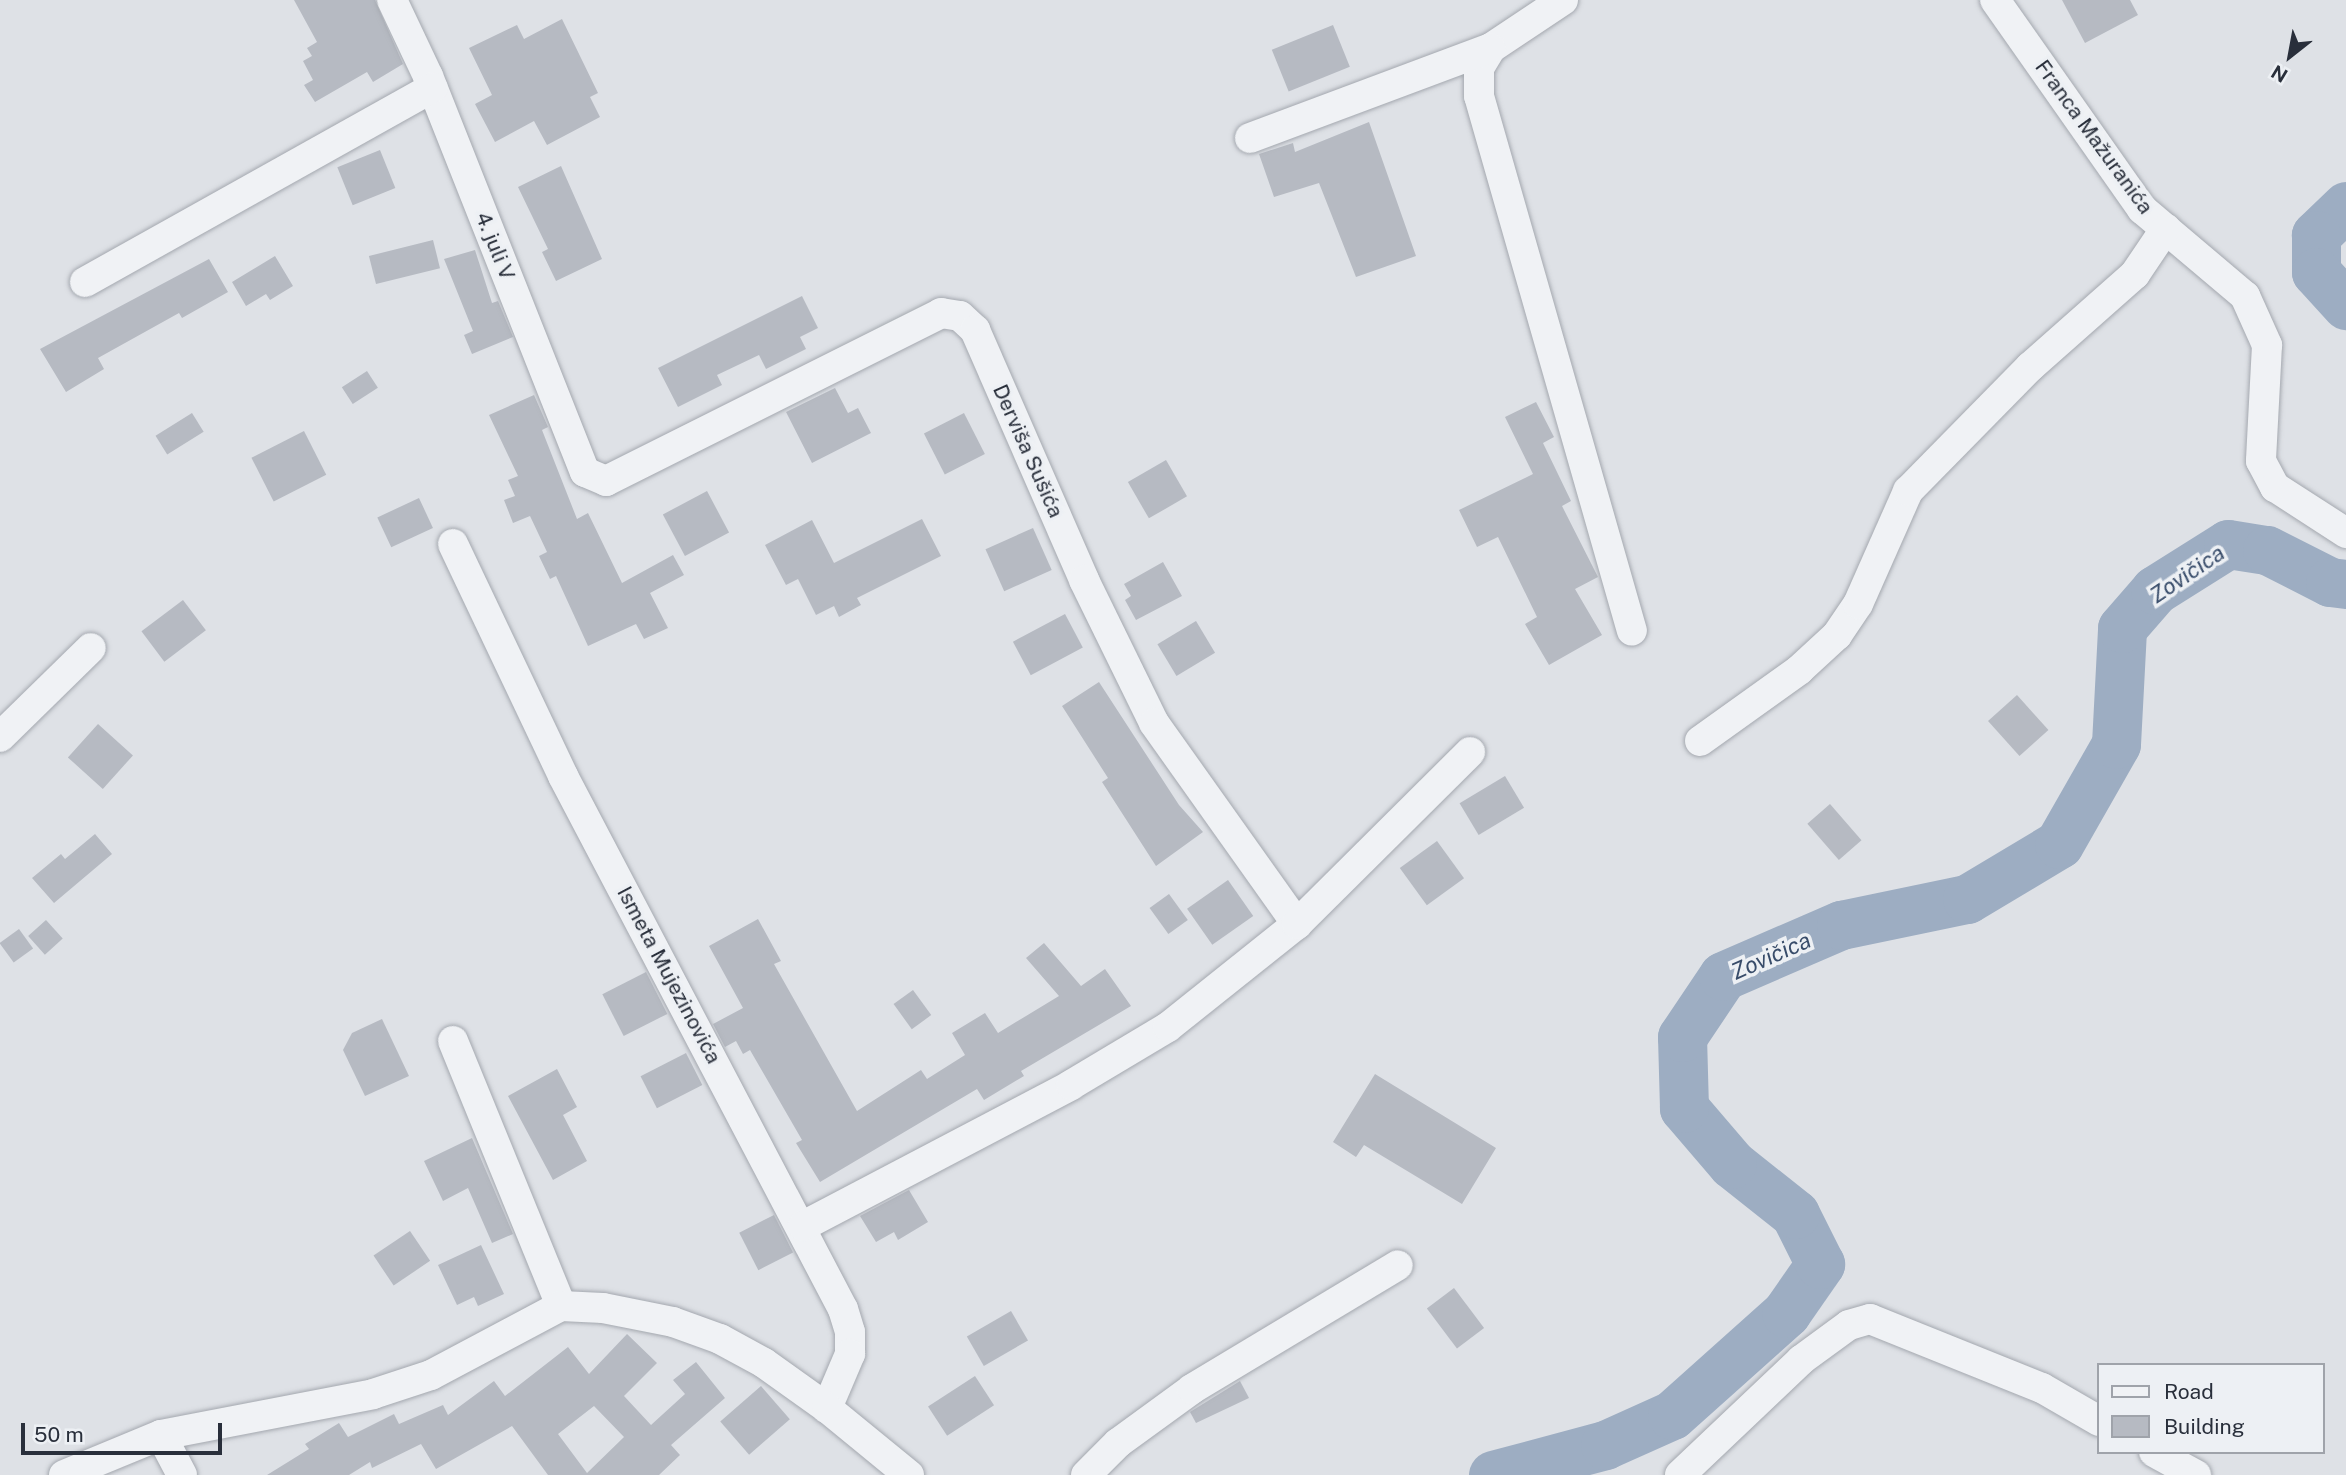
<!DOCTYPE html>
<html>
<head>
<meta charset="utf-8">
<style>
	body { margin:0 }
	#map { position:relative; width:2346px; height:1475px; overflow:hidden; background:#dee1e6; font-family:"Public Sans",sans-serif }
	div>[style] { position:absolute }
	.river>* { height:49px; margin:-24.5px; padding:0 24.5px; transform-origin:24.5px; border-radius:24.5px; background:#9dadc2 }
	.building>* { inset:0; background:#b6bac2; transform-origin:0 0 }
	.roads { filter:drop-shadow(0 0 2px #a4a8af) drop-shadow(0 0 2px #a4a8af) }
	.minor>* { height:30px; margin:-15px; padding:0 15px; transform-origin:15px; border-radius:15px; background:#f0f2f5 }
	span { translate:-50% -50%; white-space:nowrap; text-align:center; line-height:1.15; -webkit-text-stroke:7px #edf0f4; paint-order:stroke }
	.street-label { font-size:21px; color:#292f3b }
	.water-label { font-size:23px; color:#384c6a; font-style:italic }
	.legend { position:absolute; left:2097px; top:1363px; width:228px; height:91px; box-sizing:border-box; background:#edf0f4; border:2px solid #9fa3aa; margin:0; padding:9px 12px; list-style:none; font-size:21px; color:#292f3b }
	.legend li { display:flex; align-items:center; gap:14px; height:35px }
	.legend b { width:35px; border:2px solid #9fa3aa }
	.north { position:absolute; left:2255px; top:21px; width:70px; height:70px; -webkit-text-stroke:5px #edf0f4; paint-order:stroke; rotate:211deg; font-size:19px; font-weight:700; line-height:28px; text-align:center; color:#292f3b }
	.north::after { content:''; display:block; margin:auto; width:24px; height:32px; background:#292f3b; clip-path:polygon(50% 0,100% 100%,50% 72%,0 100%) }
	.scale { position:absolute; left:21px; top:1423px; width:201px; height:32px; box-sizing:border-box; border:4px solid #292f3b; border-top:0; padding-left:9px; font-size:21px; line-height:24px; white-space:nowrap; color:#292f3b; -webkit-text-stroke:5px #edf0f4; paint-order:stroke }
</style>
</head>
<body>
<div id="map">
	<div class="river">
		<div style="left:2346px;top:206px;width:42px;rotate:136deg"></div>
		<div style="left:2316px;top:235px;width:37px;rotate:90deg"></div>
		<div style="left:2316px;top:272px;width:45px;rotate:47.7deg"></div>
		<div style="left:1493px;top:1475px;width:116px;rotate:-15deg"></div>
		<div style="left:1605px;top:1445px;width:73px;rotate:-24.1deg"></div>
		<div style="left:1672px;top:1415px;width:153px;rotate:-41.8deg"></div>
		<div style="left:1786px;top:1313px;width:60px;rotate:-55.2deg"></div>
		<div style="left:1820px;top:1264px;width:56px;rotate:-116.6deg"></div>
		<div style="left:1795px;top:1214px;width:80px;rotate:-141.6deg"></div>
		<div style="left:1732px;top:1164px;width:74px;rotate:-130.6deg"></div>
		<div style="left:1684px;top:1108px;width:71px;rotate:-91.6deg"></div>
		<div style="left:1682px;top:1037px;width:73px;rotate:-56.1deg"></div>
		<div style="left:1723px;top:976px;width:129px;rotate:-23.4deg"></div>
		<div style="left:1841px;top:925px;width:129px;rotate:-11.7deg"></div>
		<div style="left:1967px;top:899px;width:107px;rotate:-30.9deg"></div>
		<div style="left:2059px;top:844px;width:115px;rotate:-60.3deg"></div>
		<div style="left:2116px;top:744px;width:116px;rotate:-87deg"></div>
		<div style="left:2122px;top:628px;width:50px;rotate:-49deg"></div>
		<div style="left:2155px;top:590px;width:86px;rotate:-32.2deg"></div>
		<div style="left:2228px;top:544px;width:39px;rotate:9deg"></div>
		<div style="left:2267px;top:550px;width:71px;rotate:26.9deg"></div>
		<div style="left:2330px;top:582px;width:16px;rotate:7deg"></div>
	</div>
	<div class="building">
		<div style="clip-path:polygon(294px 0,375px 0,403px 64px,373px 82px,367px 72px,315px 102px,304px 85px,313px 80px,303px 61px,312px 56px,307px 48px,317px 42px)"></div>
		<div style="clip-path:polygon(2062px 0,2130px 0,2138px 15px,2085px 43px)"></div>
		<div style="clip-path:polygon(562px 19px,598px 93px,590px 97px,600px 117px,547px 145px,534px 121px,495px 142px,475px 104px,492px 95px,469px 48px,517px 25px,524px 39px)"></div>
		<div style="left:1333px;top:25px;width:45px;height:66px;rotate:68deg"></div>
		<div style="clip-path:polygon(1369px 122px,1416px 256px,1356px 277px,1319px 183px,1274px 197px,1259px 154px,1293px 143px,1295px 152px)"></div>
		<div style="left:380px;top:150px;width:41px;height:46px;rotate:68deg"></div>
		<div style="clip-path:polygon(561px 166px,602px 259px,556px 281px,542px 252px,548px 249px,518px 187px)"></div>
		<div style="left:433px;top:240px;width:29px;height:66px;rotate:76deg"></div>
		<div style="clip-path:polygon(475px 250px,492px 303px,498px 301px,513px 337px,472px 354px,464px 335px,473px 331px,444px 259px)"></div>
		<div style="clip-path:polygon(275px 256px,293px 286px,270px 300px,266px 294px,246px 306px,232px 282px)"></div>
		<div style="clip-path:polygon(209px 259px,228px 292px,182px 318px,179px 313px,98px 358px,104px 369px,66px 392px,40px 349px)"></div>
		<div style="clip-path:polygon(802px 296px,818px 328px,800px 337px,806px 349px,766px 369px,759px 355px,717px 375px,722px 385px,678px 407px,658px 368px)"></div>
		<div style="left:367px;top:371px;width:20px;height:30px;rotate:57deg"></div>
		<div style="clip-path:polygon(835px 388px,848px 413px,858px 408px,871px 433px,812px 463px,786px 412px)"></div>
		<div style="clip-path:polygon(534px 395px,548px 427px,542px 430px,577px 519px,588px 513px,622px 583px,673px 555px,684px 575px,650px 593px,668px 628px,644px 639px,636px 624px,588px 646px,556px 576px,550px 579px,539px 556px,547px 552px,530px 516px,513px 523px,504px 500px,515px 496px,508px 480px,518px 476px,489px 415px)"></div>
		<div style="clip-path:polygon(1536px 402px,1554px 437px,1543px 443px,1571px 501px,1562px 506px,1598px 577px,1575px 589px,1602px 635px,1549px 665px,1525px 624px,1537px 617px,1498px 537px,1477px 547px,1459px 510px,1533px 474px,1505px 417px)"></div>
		<div style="left:192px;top:413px;width:22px;height:43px;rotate:58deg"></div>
		<div style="left:964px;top:413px;width:46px;height:45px;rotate:63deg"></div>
		<div style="left:304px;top:431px;width:49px;height:59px;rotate:63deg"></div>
		<div style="left:1166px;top:460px;width:42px;height:44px;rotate:60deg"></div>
		<div style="left:707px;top:491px;width:47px;height:50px;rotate:62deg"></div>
		<div style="left:419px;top:498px;width:33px;height:46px;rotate:65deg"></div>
		<div style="clip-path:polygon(922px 519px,941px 556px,857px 598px,861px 605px,839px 617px,834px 606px,816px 615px,798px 579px,786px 585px,765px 545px,812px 520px,834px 563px)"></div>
		<div style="left:1033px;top:528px;width:46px;height:52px;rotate:66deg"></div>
		<div style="clip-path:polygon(1163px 562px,1182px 596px,1136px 620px,1125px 600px,1131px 596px,1124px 584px)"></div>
		<div style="left:183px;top:600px;width:38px;height:52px;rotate:53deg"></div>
		<div style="left:1065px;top:614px;width:38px;height:59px;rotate:62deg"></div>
		<div style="left:1196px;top:621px;width:37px;height:45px;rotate:59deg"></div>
		<div style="clip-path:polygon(1099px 682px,1179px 805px,1203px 832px,1156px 866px,1102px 782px,1108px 778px,1062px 706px)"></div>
		<div style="left:2017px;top:695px;width:47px;height:39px;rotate:48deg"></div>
		<div style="left:98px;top:724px;width:47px;height:45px;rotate:42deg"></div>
		<div style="left:1505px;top:776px;width:37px;height:53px;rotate:59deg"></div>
		<div style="left:1830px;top:804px;width:48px;height:30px;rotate:49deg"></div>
		<div style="clip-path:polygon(95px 834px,112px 854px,54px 903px,32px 878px,61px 854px,65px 859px)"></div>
		<div style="left:1437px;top:841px;width:46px;height:46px;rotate:54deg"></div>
		<div style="left:1228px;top:880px;width:44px;height:50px;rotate:55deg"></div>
		<div style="left:1169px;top:894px;width:32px;height:24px;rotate:54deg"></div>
		<div style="clip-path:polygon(758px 919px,781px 961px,774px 964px,857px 1111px,921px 1070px,927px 1079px,965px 1055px,952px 1033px,985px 1013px,998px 1033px,1059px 996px,1026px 958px,1044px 943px,1081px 986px,1105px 969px,1131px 1006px,1021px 1071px,1024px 1076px,984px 1100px,977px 1089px,820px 1182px,796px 1143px,802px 1140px,750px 1050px,743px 1054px,736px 1041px,725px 1047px,713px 1024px,743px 1008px,709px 946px)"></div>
		<div style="left:46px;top:920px;width:25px;height:24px;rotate:48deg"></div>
		<div style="left:19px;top:929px;width:24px;height:24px;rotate:54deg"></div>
		<div style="left:646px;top:972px;width:47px;height:49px;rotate:63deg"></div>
		<div style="left:913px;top:990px;width:31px;height:24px;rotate:54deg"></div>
		<div style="clip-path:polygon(382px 1019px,409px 1076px,365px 1096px,343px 1050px,352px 1033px)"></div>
		<div style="left:686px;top:1053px;width:36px;height:51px;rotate:63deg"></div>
		<div style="clip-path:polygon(557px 1069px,577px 1107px,563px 1115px,587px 1161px,553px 1180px,508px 1096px)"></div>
		<div style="clip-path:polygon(1375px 1074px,1496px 1148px,1462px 1204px,1364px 1145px,1356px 1157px,1333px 1142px)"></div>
		<div style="clip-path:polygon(472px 1138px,513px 1234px,492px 1243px,468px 1188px,443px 1201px,424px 1161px)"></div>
		<div style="clip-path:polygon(909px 1190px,928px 1222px,898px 1240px,894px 1232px,876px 1242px,860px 1216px)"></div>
		<div style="left:774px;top:1215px;width:42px;height:39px;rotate:63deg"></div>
		<div style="left:410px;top:1231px;width:36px;height:44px;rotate:56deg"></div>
		<div style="clip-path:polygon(481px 1245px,504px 1294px,478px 1306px,474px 1297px,457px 1305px,438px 1265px)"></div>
		<div style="left:1454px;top:1288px;width:50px;height:34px;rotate:53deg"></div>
		<div style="left:1011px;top:1311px;width:34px;height:51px;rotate:60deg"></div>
		<div style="clip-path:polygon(evenodd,627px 1334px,657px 1363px,624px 1396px,651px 1425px,685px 1394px,673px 1380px,696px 1362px,725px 1398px,671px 1445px,680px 1455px,659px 1475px,548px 1475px,512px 1426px,436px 1469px,421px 1444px,372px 1468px,370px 1462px,349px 1475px,267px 1475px,309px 1449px,305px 1444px,339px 1423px,348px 1437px,394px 1414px,399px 1424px,443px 1405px,448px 1415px,494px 1381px,505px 1396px,568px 1347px,589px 1374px,627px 1334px,594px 1406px,624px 1437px,587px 1473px,558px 1434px,594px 1406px)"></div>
		<div style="left:975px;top:1376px;width:35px;height:56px;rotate:57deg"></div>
		<div style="clip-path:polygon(1240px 1381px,1249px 1398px,1196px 1423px,1190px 1412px)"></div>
		<div style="left:761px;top:1386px;width:44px;height:54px;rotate:49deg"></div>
	</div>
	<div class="roads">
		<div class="minor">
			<div style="left:392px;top:0;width:84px;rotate:64.7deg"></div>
			<div style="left:428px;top:76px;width:426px;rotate:68.4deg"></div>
			<div style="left:585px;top:472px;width:23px;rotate:23deg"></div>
			<div style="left:606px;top:481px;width:375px;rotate:-26.6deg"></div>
			<div style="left:941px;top:313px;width:19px;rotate:9deg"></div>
			<div style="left:960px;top:316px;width:21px;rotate:43deg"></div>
			<div style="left:975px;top:330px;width:273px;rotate:66.4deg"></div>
			<div style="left:1084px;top:580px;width:159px;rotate:63.9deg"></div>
			<div style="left:1154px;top:723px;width:247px;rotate:54.6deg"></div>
			<div style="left:1563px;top:0;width:87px;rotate:146.3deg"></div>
			<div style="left:1491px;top:48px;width:23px;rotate:121deg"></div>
			<div style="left:1479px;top:68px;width:28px;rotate:90deg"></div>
			<div style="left:1479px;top:96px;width:556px;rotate:74.04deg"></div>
			<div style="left:1995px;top:0;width:256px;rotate:54.9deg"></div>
			<div style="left:2142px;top:209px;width:135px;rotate:40.2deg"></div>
			<div style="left:2245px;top:296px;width:54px;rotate:65.8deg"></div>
			<div style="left:2267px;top:345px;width:116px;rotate:93deg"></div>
			<div style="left:2261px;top:461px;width:30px;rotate:62deg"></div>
			<div style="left:2275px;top:487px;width:85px;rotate:32.9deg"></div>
			<div style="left:1250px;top:138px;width:257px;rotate:-20.5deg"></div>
			<div style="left:85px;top:282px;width:398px;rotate:-29.2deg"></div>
			<div style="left:453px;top:544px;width:257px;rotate:64.6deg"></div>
			<div style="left:563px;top:776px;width:602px;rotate:62.29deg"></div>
			<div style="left:843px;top:1309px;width:24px;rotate:73deg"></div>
			<div style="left:850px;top:1332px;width:22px;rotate:90deg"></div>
			<div style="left:850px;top:1354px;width:59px;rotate:113.1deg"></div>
			<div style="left:0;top:737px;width:127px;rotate:-44.4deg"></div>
			<div style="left:1700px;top:741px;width:122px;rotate:-35.6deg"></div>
			<div style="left:1799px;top:670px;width:52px;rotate:-42.6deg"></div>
			<div style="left:1837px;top:635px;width:37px;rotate:-56deg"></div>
			<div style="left:1858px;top:604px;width:124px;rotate:-66.1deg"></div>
			<div style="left:1908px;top:491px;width:174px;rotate:-45.5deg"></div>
			<div style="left:2030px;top:367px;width:140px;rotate:-41.5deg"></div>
			<div style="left:2135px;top:274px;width:55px;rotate:-56deg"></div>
			<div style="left:453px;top:1041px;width:286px;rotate:67.8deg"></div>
			<div style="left:803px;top:1226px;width:303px;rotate:-27.7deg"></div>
			<div style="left:1071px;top:1085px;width:113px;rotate:-30.9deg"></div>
			<div style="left:1168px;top:1027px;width:165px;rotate:-38.6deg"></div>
			<div style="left:1297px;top:924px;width:244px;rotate:-44.8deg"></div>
			<div style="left:161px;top:1435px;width:45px;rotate:62.3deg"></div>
			<div style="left:2154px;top:1452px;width:48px;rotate:28.7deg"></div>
			<div style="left:64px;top:1475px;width:105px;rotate:-22.4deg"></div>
			<div style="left:161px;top:1435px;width:216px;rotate:-10.9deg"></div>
			<div style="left:373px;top:1394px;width:61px;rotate:-18.1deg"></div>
			<div style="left:431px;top:1375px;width:147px;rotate:-28deg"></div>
			<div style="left:561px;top:1306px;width:42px;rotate:2.7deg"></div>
			<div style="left:603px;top:1308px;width:71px;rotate:11.3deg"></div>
			<div style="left:673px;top:1322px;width:50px;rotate:19.9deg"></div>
			<div style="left:720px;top:1339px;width:50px;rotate:28.6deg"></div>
			<div style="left:764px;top:1363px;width:77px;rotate:35.5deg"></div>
			<div style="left:827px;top:1408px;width:106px;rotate:39.3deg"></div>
			<div style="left:1086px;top:1475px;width:45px;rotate:-45deg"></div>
			<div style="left:1118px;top:1443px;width:92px;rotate:-36.1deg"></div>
			<div style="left:1192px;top:1389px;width:240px;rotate:-31deg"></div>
			<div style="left:1680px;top:1475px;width:167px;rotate:-43.5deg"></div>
			<div style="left:1801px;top:1360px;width:59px;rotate:-36.1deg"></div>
			<div style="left:1849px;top:1325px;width:22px;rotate:-16deg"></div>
			<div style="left:1870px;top:1319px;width:185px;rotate:21.9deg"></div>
			<div style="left:2042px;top:1388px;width:66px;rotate:30.1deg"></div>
		</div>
	</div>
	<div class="street-label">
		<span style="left:2094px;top:137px;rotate:54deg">Franca Mažuranića</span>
		<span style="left:495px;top:246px;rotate:68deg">4. juli V</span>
		<span style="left:1028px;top:451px;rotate:66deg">Derviša Sušića</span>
		<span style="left:669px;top:975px;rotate:62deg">Ismeta Mujezinovića</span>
	</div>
	<div class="water-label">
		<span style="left:2187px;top:574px;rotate:-34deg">Zovičica</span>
		<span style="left:1771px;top:956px;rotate:-24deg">Zovičica</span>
	</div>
	<ul class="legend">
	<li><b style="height:9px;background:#f0f2f5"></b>Road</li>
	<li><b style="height:19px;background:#b6bac2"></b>Building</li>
	</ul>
	<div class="north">N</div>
	<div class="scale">50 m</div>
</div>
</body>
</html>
